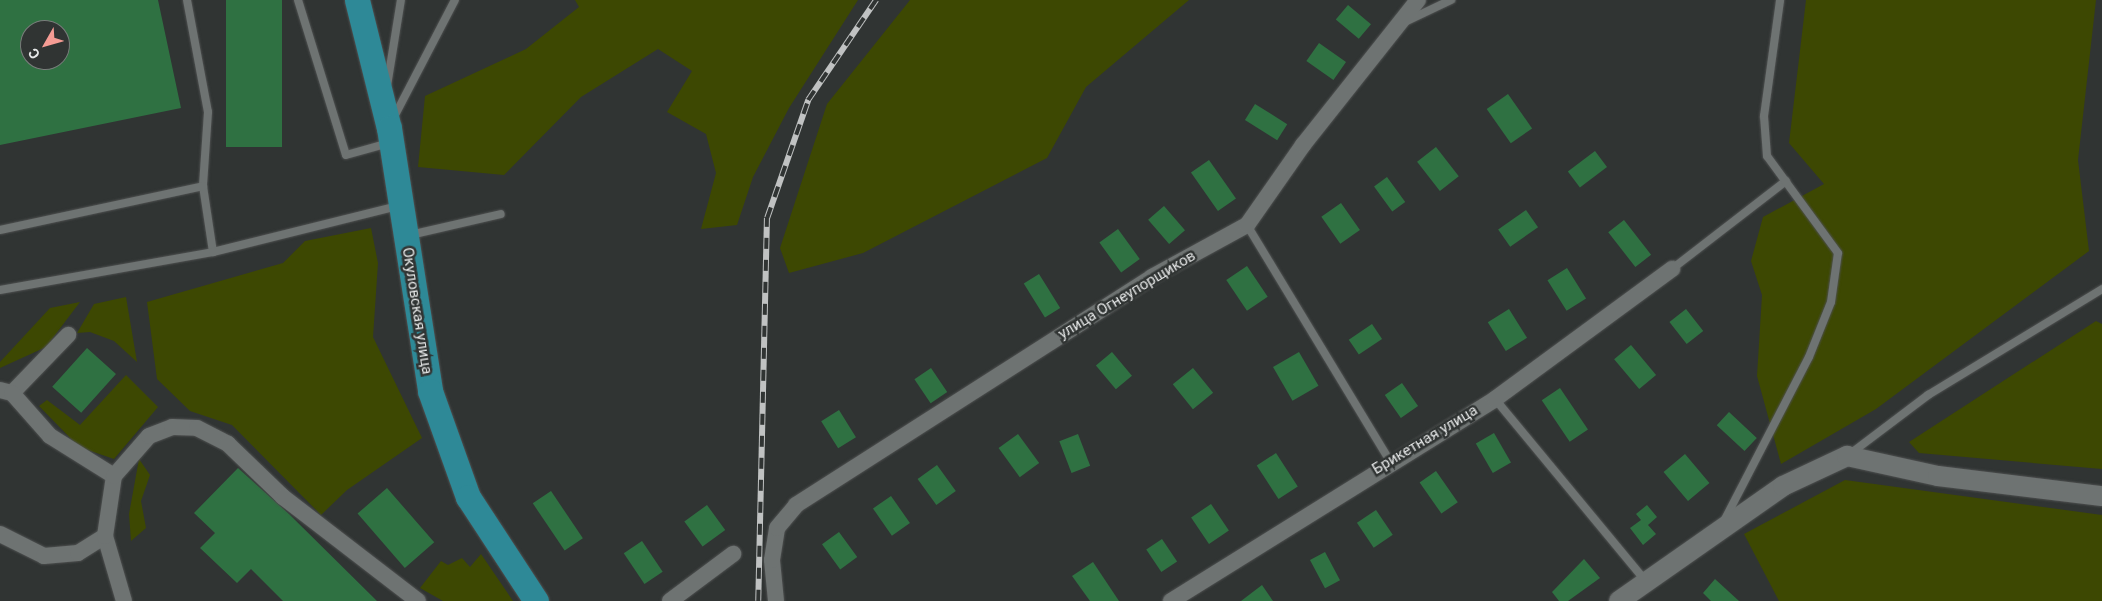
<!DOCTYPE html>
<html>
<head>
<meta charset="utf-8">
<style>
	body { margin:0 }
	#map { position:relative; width:2102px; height:601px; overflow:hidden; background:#303433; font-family:Roboto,sans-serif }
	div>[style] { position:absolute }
	.green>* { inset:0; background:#3d4802 }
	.building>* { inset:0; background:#2f7142; transform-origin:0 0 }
	.roads { filter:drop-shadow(0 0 1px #4e5050) drop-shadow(0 0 1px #4e5050) }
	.service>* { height:8px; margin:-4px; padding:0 4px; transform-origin:4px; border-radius:4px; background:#6e7372 }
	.minor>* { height:16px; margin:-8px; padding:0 8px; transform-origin:8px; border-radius:8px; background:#6e7372 }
	.tertiary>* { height:20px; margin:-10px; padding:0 10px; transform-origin:10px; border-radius:10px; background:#6e7372 }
	.primary>* { height:25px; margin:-12.5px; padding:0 12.5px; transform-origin:12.5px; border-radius:12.5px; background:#2e8997 }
	.rail>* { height:5.5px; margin-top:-2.75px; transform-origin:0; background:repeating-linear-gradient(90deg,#303433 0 11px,#c0c2c2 0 22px); box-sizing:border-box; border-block:1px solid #c0c2c2 }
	span { translate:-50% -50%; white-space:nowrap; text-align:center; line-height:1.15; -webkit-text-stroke:5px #303433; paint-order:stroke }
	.street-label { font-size:15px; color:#e6e8e8 }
	.north { position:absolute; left:20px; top:20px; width:50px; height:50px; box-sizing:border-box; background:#303433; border:1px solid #797c7b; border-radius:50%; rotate:232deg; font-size:14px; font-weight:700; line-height:20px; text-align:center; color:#e6e8e8 }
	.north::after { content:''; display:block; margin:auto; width:18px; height:22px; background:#f59c94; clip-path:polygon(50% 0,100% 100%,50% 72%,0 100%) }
</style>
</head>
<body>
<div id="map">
	<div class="green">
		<div style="clip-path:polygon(575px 0,858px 0,789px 108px,753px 177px,737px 225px,701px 229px,716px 173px,706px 134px,667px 112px,692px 71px,658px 49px,581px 97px,504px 175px,418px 167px,425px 96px,526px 49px,579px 7px)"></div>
		<div style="clip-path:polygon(910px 0,1189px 0,1086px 87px,1047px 158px,863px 253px,789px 273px,780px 248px,827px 104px)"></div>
		<div style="clip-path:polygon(1806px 0,2096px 0,2078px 160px,2089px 251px,1876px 409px,1781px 464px,1757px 376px,1762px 295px,1751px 261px,1763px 217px,1824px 184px,1789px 143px)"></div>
		<div style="clip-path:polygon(371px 228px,378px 263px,373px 337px,422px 438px,347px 490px,321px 515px,232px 425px,190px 411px,157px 379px,147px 302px,283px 263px,305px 241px)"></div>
		<div style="clip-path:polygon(126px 297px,137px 362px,114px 341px,90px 332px,77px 333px,94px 304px)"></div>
		<div style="clip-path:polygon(80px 302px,46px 347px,0 368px,0 362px,50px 308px)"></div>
		<div style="clip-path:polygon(2096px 321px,2102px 324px,2102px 469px,1919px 453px,1909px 442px)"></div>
		<div style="clip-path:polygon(126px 375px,158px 407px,114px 459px,79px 447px,39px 406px,47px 400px,80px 425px)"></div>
		<div style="clip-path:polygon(139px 459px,150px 475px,141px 501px,146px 528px,131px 541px,129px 514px)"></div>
		<div style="clip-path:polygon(1845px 480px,2102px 515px,2102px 601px,1779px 601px,1744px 534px)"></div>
		<div style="clip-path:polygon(481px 554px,513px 601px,443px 601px,420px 588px,441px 561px,448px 565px,462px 558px,470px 567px)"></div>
	</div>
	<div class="building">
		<div style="clip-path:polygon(evenodd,0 0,158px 0,181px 108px,0 145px,0 0,30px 30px,60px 30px,60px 60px,30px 60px,30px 30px)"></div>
		<div style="left:226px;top:0;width:56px;height:147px"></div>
		<div style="left:1348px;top:5px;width:30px;height:19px;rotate:40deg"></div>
		<div style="left:1319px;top:43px;width:33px;height:22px;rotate:35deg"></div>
		<div style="left:1508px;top:94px;width:42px;height:26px;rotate:55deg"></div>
		<div style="left:1255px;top:104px;width:38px;height:19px;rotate:32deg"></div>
		<div style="left:1436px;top:147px;width:37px;height:24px;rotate:52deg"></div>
		<div style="left:1595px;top:151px;width:20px;height:34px;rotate:53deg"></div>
		<div style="left:1209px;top:160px;width:47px;height:22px;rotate:55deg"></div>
		<div style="left:1387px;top:177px;width:31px;height:16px;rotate:54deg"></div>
		<div style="left:1341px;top:203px;width:33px;height:24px;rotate:55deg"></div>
		<div style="left:1164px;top:206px;width:32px;height:21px;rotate:49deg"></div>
		<div style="left:1526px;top:210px;width:21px;height:34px;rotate:55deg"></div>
		<div style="left:1624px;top:220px;width:44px;height:20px;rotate:52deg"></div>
		<div style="left:1118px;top:229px;width:37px;height:23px;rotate:54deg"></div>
		<div style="left:1247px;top:266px;width:37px;height:25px;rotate:56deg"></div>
		<div style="left:1567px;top:268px;width:36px;height:23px;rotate:58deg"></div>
		<div style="left:1039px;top:274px;width:40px;height:18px;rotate:58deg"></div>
		<div style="left:1509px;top:309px;width:34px;height:25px;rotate:58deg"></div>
		<div style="left:1686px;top:309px;width:28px;height:21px;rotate:52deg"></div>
		<div style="left:1372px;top:324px;width:18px;height:28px;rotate:56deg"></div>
		<div style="left:1631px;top:345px;width:39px;height:22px;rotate:50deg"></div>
		<div style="left:87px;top:348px;width:39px;height:52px;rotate:42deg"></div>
		<div style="left:1112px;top:352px;width:31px;height:21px;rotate:50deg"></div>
		<div style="left:1299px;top:352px;width:39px;height:30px;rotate:60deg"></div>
		<div style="left:931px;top:368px;width:29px;height:20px;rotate:56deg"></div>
		<div style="left:1193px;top:368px;width:32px;height:26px;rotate:51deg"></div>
		<div style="left:1402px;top:383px;width:28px;height:21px;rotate:55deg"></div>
		<div style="left:1560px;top:388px;width:50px;height:22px;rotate:56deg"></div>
		<div style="left:839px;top:410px;width:32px;height:21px;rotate:58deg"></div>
		<div style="left:1729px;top:412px;width:38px;height:18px;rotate:43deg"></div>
		<div style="left:1494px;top:433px;width:34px;height:21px;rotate:60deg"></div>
		<div style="left:1018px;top:434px;width:36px;height:24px;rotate:54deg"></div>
		<div style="left:1078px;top:434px;width:34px;height:20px;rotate:69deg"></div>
		<div style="left:1276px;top:453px;width:40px;height:23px;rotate:57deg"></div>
		<div style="left:1685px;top:454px;width:38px;height:28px;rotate:50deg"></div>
		<div style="left:937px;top:465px;width:32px;height:24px;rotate:54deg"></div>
		<div style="clip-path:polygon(238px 468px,289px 514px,377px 601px,283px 601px,251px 569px,237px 583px,200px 548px,215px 533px,194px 513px)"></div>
		<div style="left:1436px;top:471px;width:38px;height:20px;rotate:55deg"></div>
		<div style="left:387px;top:488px;width:72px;height:39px;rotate:49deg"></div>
		<div style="left:551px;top:491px;width:57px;height:22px;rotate:56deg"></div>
		<div style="left:891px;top:496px;width:33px;height:22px;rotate:55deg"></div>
		<div style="left:1211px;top:504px;width:32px;height:24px;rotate:56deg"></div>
		<div style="left:707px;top:505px;width:31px;height:28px;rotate:54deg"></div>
		<div style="clip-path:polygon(1647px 505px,1657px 517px,1648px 525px,1656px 534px,1643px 545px,1630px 528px,1641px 520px,1636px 514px)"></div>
		<div style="left:1376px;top:510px;width:30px;height:23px;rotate:56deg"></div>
		<div style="left:839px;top:532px;width:31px;height:21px;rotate:54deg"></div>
		<div style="left:1162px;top:539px;width:27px;height:19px;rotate:56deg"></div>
		<div style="left:642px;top:541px;width:37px;height:22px;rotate:56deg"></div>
		<div style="left:1325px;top:552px;width:32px;height:17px;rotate:62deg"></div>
		<div style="clip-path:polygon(1584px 559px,1600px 578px,1568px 601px,1559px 601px,1552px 592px)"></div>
		<div style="clip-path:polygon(1093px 562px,1119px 601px,1090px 601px,1072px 576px)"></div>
		<div style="clip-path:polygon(1715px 579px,1739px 601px,1711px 601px,1703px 593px)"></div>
		<div style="clip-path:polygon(1262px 585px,1273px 601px,1241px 601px)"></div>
	</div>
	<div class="roads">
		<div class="service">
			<div style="left:187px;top:0;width:114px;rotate:79.4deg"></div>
			<div style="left:208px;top:112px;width:74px;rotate:93.9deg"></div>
			<div style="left:203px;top:186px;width:67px;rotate:81.4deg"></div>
			<div style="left:298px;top:0;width:162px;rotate:72.8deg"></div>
			<div style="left:346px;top:155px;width:45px;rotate:-15.6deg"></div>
			<div style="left:1407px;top:21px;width:49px;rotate:-25.5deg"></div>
			<div style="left:387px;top:86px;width:87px;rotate:-80.8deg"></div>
			<div style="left:393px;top:119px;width:134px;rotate:-62.5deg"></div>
			<div style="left:1247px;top:225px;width:276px;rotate:58.8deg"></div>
			<div style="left:0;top:230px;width:208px;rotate:-12.2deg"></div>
			<div style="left:410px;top:235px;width:93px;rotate:-13deg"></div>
			<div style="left:1672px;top:269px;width:144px;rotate:-37.7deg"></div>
			<div style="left:0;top:290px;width:216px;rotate:-10.1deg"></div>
			<div style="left:213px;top:252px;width:190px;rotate:-14deg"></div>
			<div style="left:1495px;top:399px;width:235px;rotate:50.4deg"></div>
			<div style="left:1850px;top:454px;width:98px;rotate:-37.1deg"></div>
			<div style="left:1928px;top:395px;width:204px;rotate:-31.3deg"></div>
			<div style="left:1725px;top:519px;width:182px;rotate:-62.6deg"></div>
			<div style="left:1809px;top:357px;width:59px;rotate:-68.2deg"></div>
			<div style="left:1831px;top:302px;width:49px;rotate:-81.9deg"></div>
			<div style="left:1838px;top:253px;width:120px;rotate:-126.2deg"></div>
			<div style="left:1767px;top:156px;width:40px;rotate:-94.3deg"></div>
			<div style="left:1764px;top:116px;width:117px;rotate:-82.1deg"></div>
		</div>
		<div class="minor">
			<div style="left:0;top:390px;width:12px;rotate:14deg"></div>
			<div style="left:12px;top:393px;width:81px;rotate:-46deg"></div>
			<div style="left:12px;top:393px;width:57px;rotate:48.5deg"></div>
			<div style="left:50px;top:436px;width:75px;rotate:32deg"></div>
			<div style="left:0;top:534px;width:49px;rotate:26.6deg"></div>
			<div style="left:44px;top:556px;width:34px;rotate:-5deg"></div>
			<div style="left:78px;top:553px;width:32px;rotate:-32deg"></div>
			<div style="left:124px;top:601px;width:68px;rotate:-106.3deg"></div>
			<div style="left:105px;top:536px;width:61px;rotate:-81.5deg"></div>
			<div style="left:114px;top:476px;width:53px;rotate:-48.8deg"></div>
			<div style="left:149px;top:436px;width:25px;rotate:-21deg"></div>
			<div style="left:172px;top:427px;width:25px;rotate:2deg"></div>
			<div style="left:197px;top:428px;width:35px;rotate:27deg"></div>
			<div style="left:228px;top:444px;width:76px;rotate:43.9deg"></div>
			<div style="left:283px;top:497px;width:170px;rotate:37.6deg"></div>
			<div style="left:670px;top:601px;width:79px;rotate:-36.7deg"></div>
			<div style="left:776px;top:601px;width:41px;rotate:-95.6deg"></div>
			<div style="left:772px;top:560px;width:32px;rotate:-81deg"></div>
			<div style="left:777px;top:528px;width:30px;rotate:-50deg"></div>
			<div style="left:796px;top:505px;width:423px;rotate:-32.6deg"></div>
			<div style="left:1152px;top:277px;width:108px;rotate:-28.7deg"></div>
			<div style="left:1247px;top:225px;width:98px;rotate:-55deg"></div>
			<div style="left:1303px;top:145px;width:185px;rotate:-51.6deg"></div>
			<div style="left:1171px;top:601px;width:382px;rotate:-31.9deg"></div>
			<div style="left:1495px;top:399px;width:220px;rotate:-36.3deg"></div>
		</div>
		<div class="tertiary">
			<div style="left:1619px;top:601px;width:200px;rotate:-35deg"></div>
			<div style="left:1783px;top:486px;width:71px;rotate:-25.1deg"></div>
			<div style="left:1847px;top:456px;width:93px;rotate:12.4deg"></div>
			<div style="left:1938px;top:476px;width:165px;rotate:7deg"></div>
		</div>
		<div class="primary">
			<div style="left:357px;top:0;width:132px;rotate:76deg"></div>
			<div style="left:389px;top:128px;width:266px;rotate:81.1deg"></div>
			<div style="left:430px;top:391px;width:113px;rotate:70.3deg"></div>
			<div style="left:468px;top:497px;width:124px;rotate:56.8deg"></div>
		</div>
	</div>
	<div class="rail">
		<div style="left:758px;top:601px;width:383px;rotate:-88.7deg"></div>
		<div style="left:767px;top:218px;width:125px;rotate:-70.8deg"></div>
		<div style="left:808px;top:100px;width:121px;rotate:-55.8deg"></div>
	</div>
	<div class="street-label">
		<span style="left:1127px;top:295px;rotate:-31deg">улица Огнеупорщиков</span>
		<span style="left:417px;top:311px;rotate:81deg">Окуловская улица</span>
		<span style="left:1425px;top:440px;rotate:-31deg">Брикетная улица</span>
	</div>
	<div class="north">С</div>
</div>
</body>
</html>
